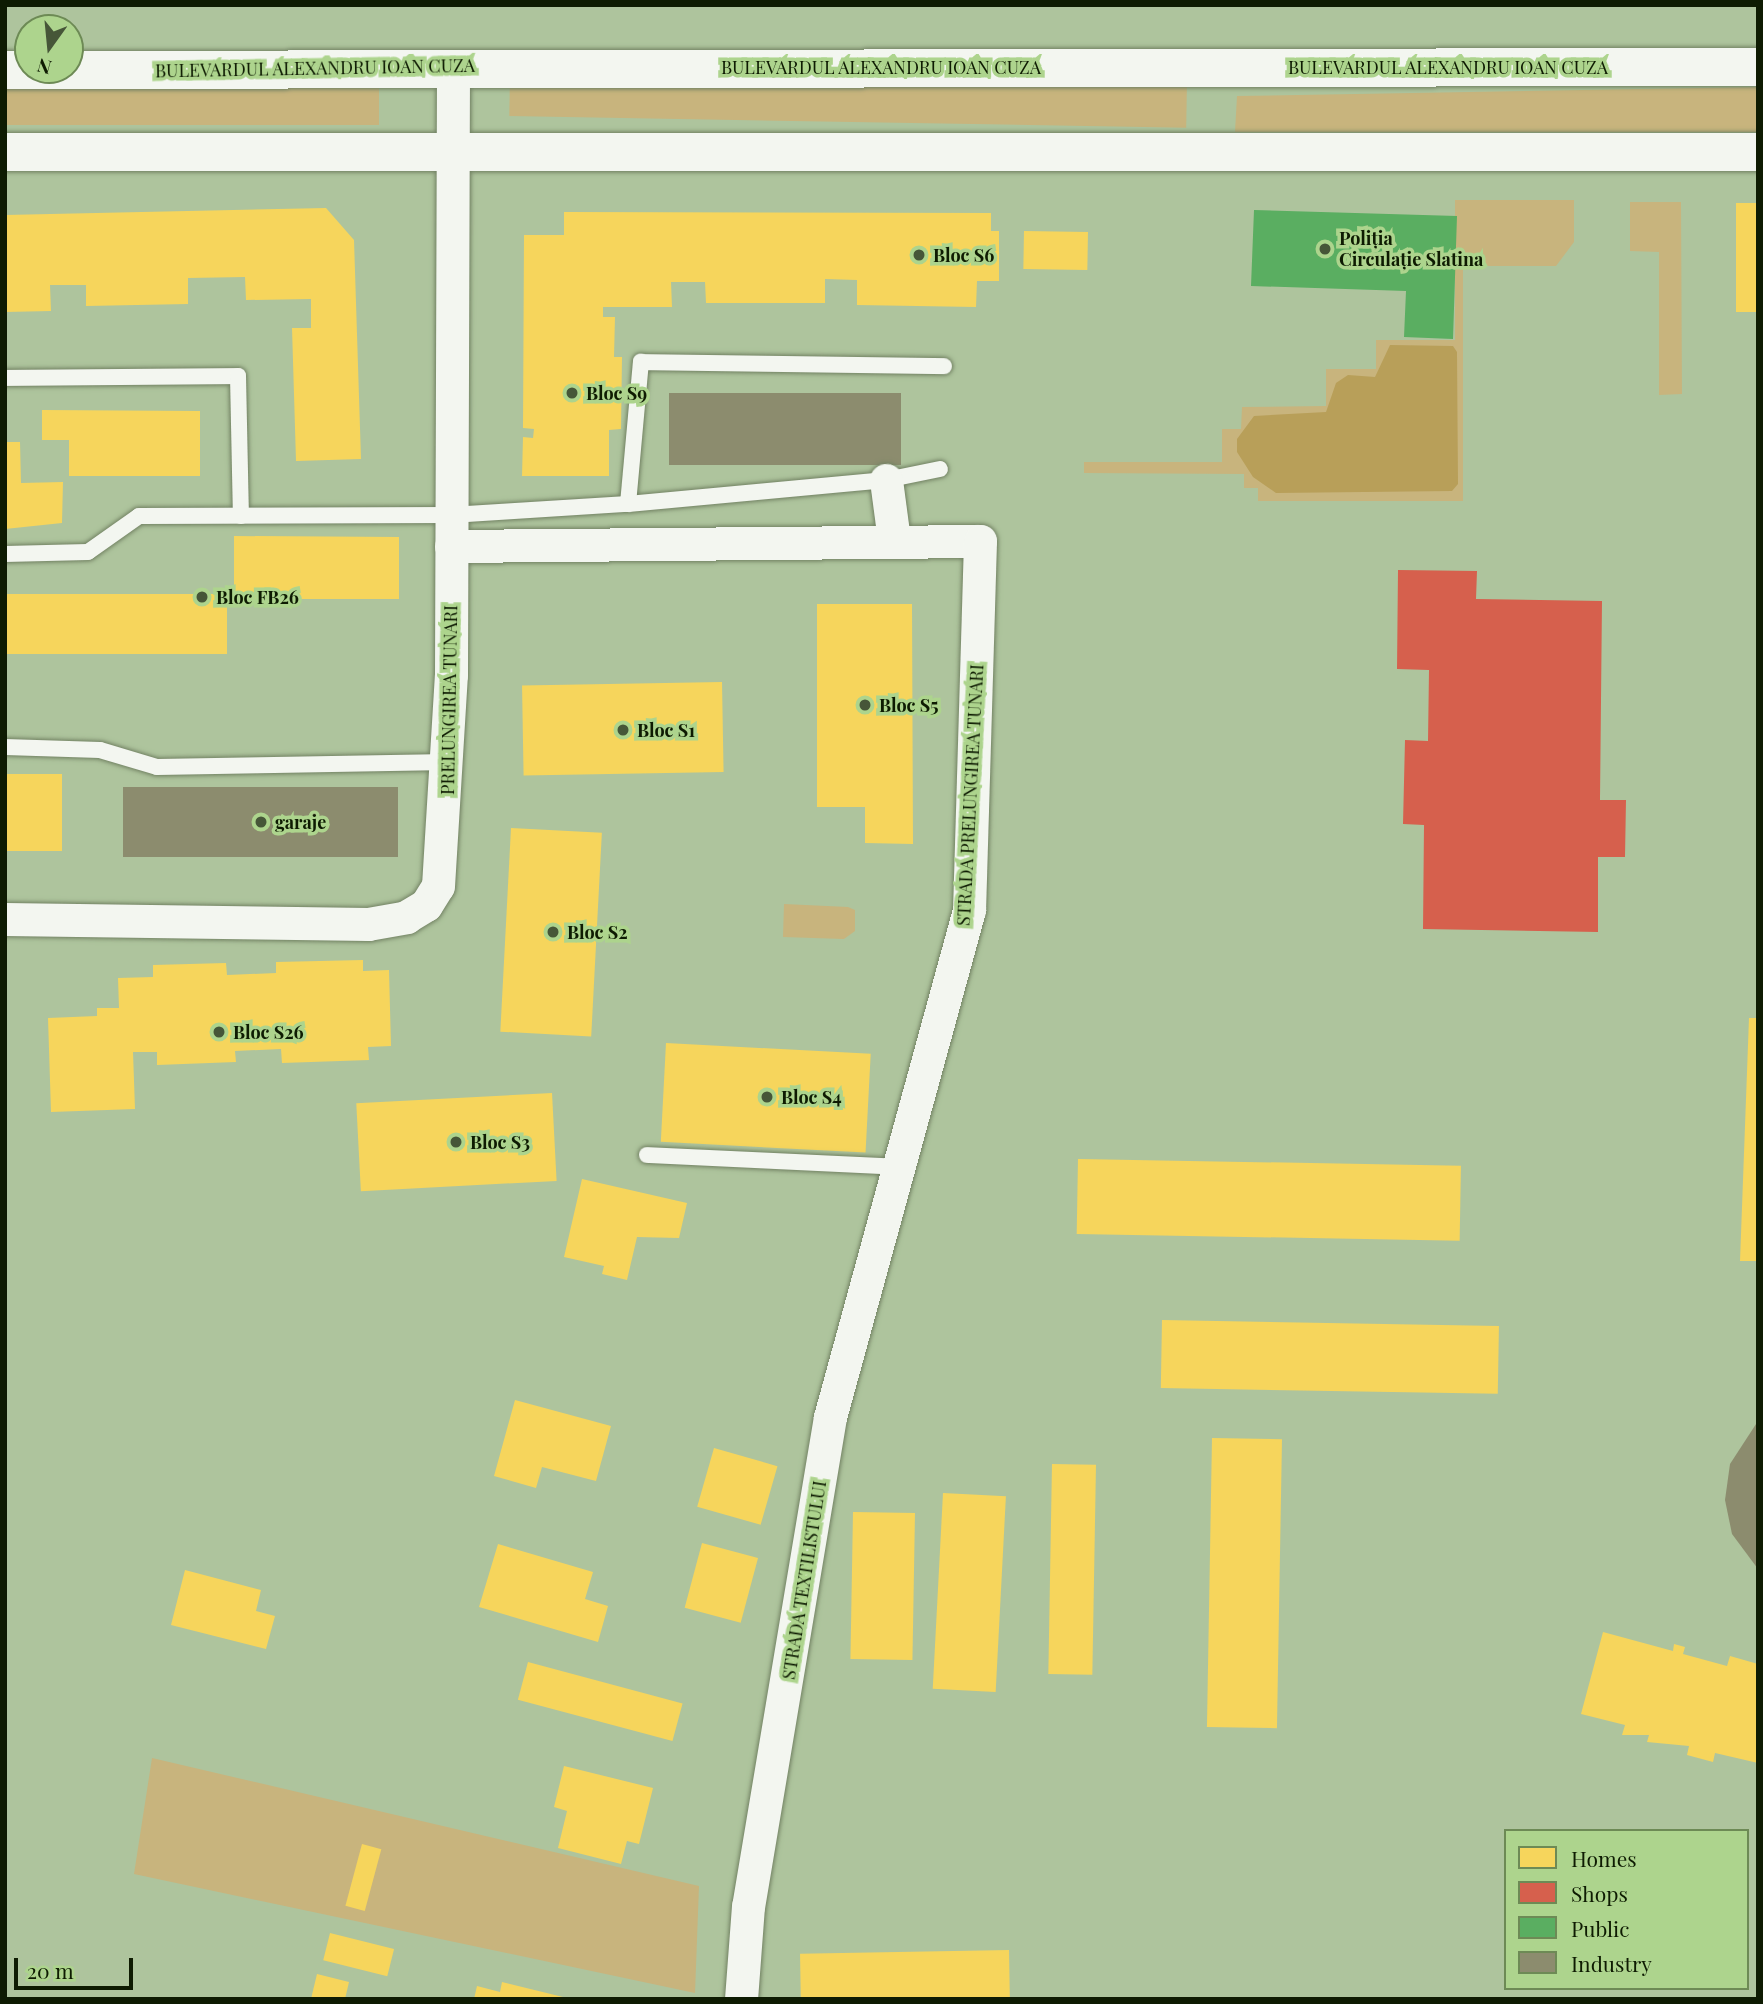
<!DOCTYPE html>
<html>
<head>
<meta charset="utf-8">
<style>
	body { margin:0 }
	#map { position:relative; width:1763px; height:2004px; overflow:hidden; background:#aec49d; font-family:"Playfair Display",serif }
	div>[style] { position:absolute }
	.green>* { inset:0; background:#c8b47d; transform-origin:0 0 }
	.forest>* { inset:0; background:#b89f59 }
	.homes>* { inset:0; background:#f6d55c; transform-origin:0 0 }
	.shops>* { inset:0; background:#d6604d }
	.public>* { inset:0; background:#5aae61 }
	.industry>* { inset:0; background:#8c8c6e; transform-origin:0 0 }
	.roads { filter:drop-shadow(0 0 2px #728263) drop-shadow(0 0 2px #728263) }
	.service>* { height:16px; margin:-8px; padding:0 8px; transform-origin:8px; border-radius:8px; background:#f3f6f0 }
	.minor>* { height:33px; margin:-16.5px; padding:0 16.5px; transform-origin:16.5px; border-radius:16.5px; background:#f3f6f0 }
	.secondary>* { height:38px; margin:-19px; padding:0 19px; transform-origin:19px; border-radius:19px; background:#f3f6f0 }
	.dots>* { width:19px; height:19px; translate:-50% -50%; box-sizing:border-box; border:4px solid #add48d; border-radius:50% }
	span { translate:-50% -50%; white-space:nowrap; text-align:center; line-height:1.15; -webkit-text-stroke:7px #add48d; paint-order:stroke }
	.street-label { font-size:18px; color:#0e1b02 }
	.poi-label { font-size:18px; color:#0e1b02; font-weight:700 }
	.left { translate:0 -50%; text-align:left }
	.frame { position:absolute; inset:0; border:7px solid #0e1b02; pointer-events:none }
	.legend { position:absolute; left:1504px; top:1829px; width:245px; height:161px; box-sizing:border-box; background:#add48d; border:2px solid #6d8a55; margin:0; padding:9px 12px; list-style:none; font-size:21px; color:#0e1b02 }
	.legend li { display:flex; align-items:center; gap:14px; height:35px }
	.legend b { width:35px; border:2px solid #6d8a55 }
	.north { position:absolute; left:14px; top:14px; width:70px; height:70px; box-sizing:border-box; background:#add48d; border:2px solid #6d8a55; border-radius:50%; rotate:195deg; font-size:19px; font-weight:700; line-height:28px; text-align:center; color:#0e1b02 }
	.north::after { content:''; display:block; margin:auto; width:24px; height:32px; background:#465638; clip-path:polygon(50% 0,100% 100%,50% 72%,0 100%) }
	.scale { position:absolute; left:14px; top:1958px; width:119px; height:32px; box-sizing:border-box; border:4px solid #0e1b02; border-top:0; padding-left:9px; font-size:21px; line-height:24px; white-space:nowrap; color:#0e1b02; -webkit-text-stroke:5px #add48d; paint-order:stroke }
</style>
</head>
<body>
<div id="map">
	<div class="green">
		<div style="left:510px;top:75px;width:677px;height:41px;rotate:1deg"></div>
		<div style="left:5px;top:84px;width:374px;height:41px"></div>
		<div style="clip-path:polygon(1758px 87px,1758px 132px,1235px 132px,1237px 96px)"></div>
		<div style="clip-path:polygon(1455px 200px,1574px 200px,1574px 242px,1556px 266px,1463px 266px,1463px 501px,1258px 501px,1258px 488px,1244px 488px,1244px 474px,1084px 473px,1084px 462px,1222px 462px,1222px 429px,1241px 429px,1242px 407px,1326px 406px,1326px 369px,1376px 369px,1376px 340px,1455px 340px)"></div>
		<div style="clip-path:polygon(1630px 202px,1681px 202px,1682px 394px,1659px 395px,1659px 252px,1630px 251px)"></div>
		<div style="clip-path:polygon(784px 904px,848px 907px,855px 910px,855px 931px,844px 939px,783px 937px)"></div>
		<div style="clip-path:polygon(152px 1758px,699px 1886px,695px 1993px,134px 1874px)"></div>
	</div>
	<div class="forest">
		<div style="clip-path:polygon(1390px 345px,1453px 346px,1457px 352px,1458px 484px,1452px 491px,1276px 493px,1253px 477px,1237px 452px,1237px 439px,1254px 416px,1326px 412px,1336px 383px,1348px 375px,1375px 377px)"></div>
	</div>
	<div class="homes">
		<div style="left:1736px;top:203px;width:22px;height:109px"></div>
		<div style="clip-path:polygon(326px 208px,354px 240px,361px 459px,296px 461px,292px 328px,311px 328px,311px 299px,246px 300px,245px 277px,188px 278px,188px 304px,86px 306px,86px 285px,50px 285px,51px 311px,5px 312px,5px 215px)"></div>
		<div style="clip-path:polygon(564px 212px,991px 213px,991px 231px,999px 231px,999px 281px,977px 281px,976px 307px,857px 305px,857px 280px,825px 279px,825px 303px,706px 303px,705px 282px,671px 282px,672px 307px,603px 307px,603px 317px,615px 317px,614px 357px,622px 357px,621px 429px,609px 430px,609px 476px,522px 476px,523px 437px,533px 438px,534px 429px,523px 428px,524px 235px,564px 235px)"></div>
		<div style="left:1024px;top:231px;width:64px;height:38px;rotate:1deg"></div>
		<div style="clip-path:polygon(42px 410px,200px 411px,200px 476px,69px 476px,69px 440px,42px 440px)"></div>
		<div style="clip-path:polygon(5px 442px,20px 442px,21px 483px,63px 482px,62px 523px,5px 529px)"></div>
		<div style="clip-path:polygon(234px 536px,399px 537px,399px 599px,227px 599px,227px 654px,5px 654px,5px 594px,234px 594px)"></div>
		<div style="clip-path:polygon(817px 604px,912px 604px,913px 844px,865px 843px,865px 807px,817px 807px)"></div>
		<div style="left:722px;top:682px;width:90px;height:200px;rotate:89deg"></div>
		<div style="left:5px;top:774px;width:57px;height:77px"></div>
		<div style="left:511px;top:828px;width:91px;height:204px;rotate:3deg"></div>
		<div style="clip-path:polygon(363px 960px,363px 971px,389px 970px,391px 1046px,368px 1047px,369px 1060px,282px 1063px,281px 1049px,235px 1051px,236px 1062px,157px 1065px,157px 1052px,133px 1052px,135px 1109px,51px 1112px,48px 1018px,97px 1016px,97px 1008px,119px 1008px,118px 978px,153px 977px,153px 965px,226px 963px,227px 975px,276px 973px,276px 962px)"></div>
		<div style="clip-path:polygon(1749px 1018px,1758px 1018px,1758px 1261px,1740px 1261px)"></div>
		<div style="left:666px;top:1043px;width:205px;height:99px;rotate:3deg"></div>
		<div style="left:552px;top:1093px;width:88px;height:196px;rotate:87deg"></div>
		<div style="left:1078px;top:1159px;width:383px;height:75px;rotate:1deg"></div>
		<div style="clip-path:polygon(582px 1179px,687px 1203px,679px 1238px,637px 1237px,627px 1280px,602px 1274px,604px 1266px,564px 1257px)"></div>
		<div style="left:1162px;top:1320px;width:337px;height:68px;rotate:1deg"></div>
		<div style="clip-path:polygon(515px 1400px,611px 1426px,596px 1481px,542px 1467px,536px 1488px,494px 1476px)"></div>
		<div style="left:1212px;top:1438px;width:70px;height:289px;rotate:1deg"></div>
		<div style="left:714px;top:1448px;width:66px;height:61px;rotate:16deg"></div>
		<div style="left:1052px;top:1464px;width:44px;height:210px;rotate:1deg"></div>
		<div style="left:943px;top:1493px;width:63px;height:196px;rotate:3deg"></div>
		<div style="left:853px;top:1512px;width:62px;height:147px;rotate:1deg"></div>
		<div style="left:702px;top:1543px;width:58px;height:67px;rotate:15deg"></div>
		<div style="clip-path:polygon(498px 1544px,593px 1572px,585px 1599px,608px 1606px,598px 1642px,479px 1607px)"></div>
		<div style="clip-path:polygon(185px 1570px,261px 1590px,256px 1611px,275px 1616px,266px 1649px,171px 1625px)"></div>
		<div style="clip-path:polygon(1603px 1632px,1673px 1651px,1674px 1644px,1685px 1647px,1683px 1654px,1727px 1666px,1730px 1656px,1758px 1664px,1758px 1763px,1715px 1753px,1713px 1762px,1687px 1755px,1689px 1746px,1647px 1742px,1649px 1735px,1622px 1735px,1625px 1725px,1581px 1714px)"></div>
		<div style="left:528px;top:1662px;width:160px;height:39px;rotate:15deg"></div>
		<div style="clip-path:polygon(564px 1766px,653px 1788px,639px 1844px,627px 1841px,621px 1864px,558px 1848px,567px 1811px,554px 1807px)"></div>
		<div style="left:362px;top:1844px;width:20px;height:64px;rotate:15deg"></div>
		<div style="left:330px;top:1933px;width:66px;height:28px;rotate:14deg"></div>
		<div style="left:1009px;top:1950px;width:49px;height:209px;rotate:89deg"></div>
		<div style="clip-path:polygon(317px 1974px,349px 1982px,345px 1999px,311px 1999px)"></div>
		<div style="clip-path:polygon(502px 1982px,567px 1998px,567px 1999px,474px 1999px,477px 1986px,500px 1992px)"></div>
	</div>
	<div class="shops">
		<div style="clip-path:polygon(1398px 570px,1477px 571px,1476px 599px,1602px 601px,1600px 800px,1626px 800px,1625px 857px,1598px 857px,1598px 932px,1423px 929px,1424px 825px,1403px 824px,1405px 740px,1428px 741px,1429px 670px,1397px 669px)"></div>
	</div>
	<div class="public">
		<div style="clip-path:polygon(1254px 210px,1457px 216px,1453px 339px,1404px 337px,1406px 291px,1251px 286px)"></div>
	</div>
	<div class="industry">
		<div style="left:669px;top:393px;width:232px;height:72px"></div>
		<div style="left:398px;top:787px;width:70px;height:275px;rotate:90deg"></div>
		<div style="clip-path:polygon(1758px 1421px,1758px 1569px,1732px 1534px,1725px 1500px,1730px 1464px)"></div>
	</div>
	<div class="roads">
		<div class="service">
			<div style="left:5px;top:378px;width:233px;rotate:-0.5deg"></div>
			<div style="left:238px;top:376px;width:140px;rotate:88.8deg"></div>
			<div style="left:628px;top:504px;width:143px;rotate:-84.8deg"></div>
			<div style="left:641px;top:362px;width:303px;rotate:0.8deg"></div>
			<div style="left:5px;top:554px;width:83px;rotate:-1.4deg"></div>
			<div style="left:88px;top:552px;width:62px;rotate:-35.2deg"></div>
			<div style="left:139px;top:516px;width:312px;rotate:-0.2deg"></div>
			<div style="left:451px;top:515px;width:177px;rotate:-3.6deg"></div>
			<div style="left:628px;top:504px;width:259px;rotate:-5.3deg"></div>
			<div style="left:886px;top:480px;width:55px;rotate:-11.5deg"></div>
			<div style="left:5px;top:747px;width:95px;rotate:1.8deg"></div>
			<div style="left:100px;top:750px;width:59px;rotate:16.6deg"></div>
			<div style="left:157px;top:767px;width:292px;rotate:-1deg"></div>
			<div style="left:647px;top:1155px;width:253px;rotate:2.7deg"></div>
		</div>
		<div class="minor">
			<div style="left:886px;top:480px;width:61px;rotate:82.4deg"></div>
			<div style="left:451px;top:546px;width:529px;rotate:-0.54deg"></div>
			<div style="left:980px;top:541px;width:369px;rotate:91.7deg"></div>
			<div style="left:969px;top:910px;width:526px;rotate:105.33deg"></div>
			<div style="left:830px;top:1417px;width:496px;rotate:99.5deg"></div>
			<div style="left:748px;top:1906px;width:93px;rotate:94.3deg"></div>
			<div style="left:5px;top:919px;width:363px;rotate:0.8deg"></div>
			<div style="left:368px;top:924px;width:39px;rotate:-10deg"></div>
			<div style="left:406px;top:917px;width:23px;rotate:-31deg"></div>
			<div style="left:426px;top:905px;width:22px;rotate:-58deg"></div>
			<div style="left:438px;top:886px;width:211px;rotate:-86.5deg"></div>
			<div style="left:451px;top:675px;width:609px;rotate:-89.81deg"></div>
		</div>
		<div class="secondary">
			<div style="left:5px;top:70px;width:1753px;rotate:-0.1deg"></div>
			<div style="left:5px;top:152px;width:1753px"></div>
		</div>
	</div>
	<div class="dots">
		<div style="left:1325px;top:249px;background:#465638"></div>
		<div style="left:919px;top:255px;background:#465638"></div>
		<div style="left:572px;top:393px;background:#465638"></div>
		<div style="left:202px;top:597px;background:#465638"></div>
		<div style="left:865px;top:705px;background:#465638"></div>
		<div style="left:623px;top:730px;background:#465638"></div>
		<div style="left:261px;top:822px;background:#465638"></div>
		<div style="left:553px;top:932px;background:#465638"></div>
		<div style="left:219px;top:1032px;background:#465638"></div>
		<div style="left:767px;top:1097px;background:#465638"></div>
		<div style="left:456px;top:1142px;background:#465638"></div>
	</div>
	<div class="street-label">
		<span style="left:881px;top:67px">BULEVARDUL ALEXANDRU IOAN CUZA</span>
		<span style="left:1448px;top:67px">BULEVARDUL ALEXANDRU IOAN CUZA</span>
		<span style="left:315px;top:68px;rotate:-1deg">BULEVARDUL ALEXANDRU IOAN CUZA</span>
		<span style="left:449px;top:700px;rotate:-89deg">PRELUNGIREA TUNARI</span>
		<span style="left:970px;top:795px;rotate:-87deg">STRADA PRELUNGIREA TUNARI</span>
		<span style="left:804px;top:1580px;rotate:-81deg">STRADA TEXTILISTULUI</span>
	</div>
	<div class="poi-label">
		<span class="left" style="left:1339px;top:249px">Poliția<br>Circulație Slatina</span>
		<span class="left" style="left:933px;top:255px">Bloc S6</span>
		<span class="left" style="left:586px;top:393px">Bloc S9</span>
		<span class="left" style="left:216px;top:597px">Bloc FB26</span>
		<span class="left" style="left:879px;top:705px">Bloc S5</span>
		<span class="left" style="left:637px;top:730px">Bloc S1</span>
		<span class="left" style="left:275px;top:822px">garaje</span>
		<span class="left" style="left:567px;top:932px">Bloc S2</span>
		<span class="left" style="left:233px;top:1032px">Bloc S26</span>
		<span class="left" style="left:781px;top:1097px">Bloc S4</span>
		<span class="left" style="left:470px;top:1142px">Bloc S3</span>
	</div>
	<div class="frame"></div>
	<ul class="legend">
	<li><b style="height:19px;background:#f6d55c"></b>Homes</li>
	<li><b style="height:19px;background:#d6604d"></b>Shops</li>
	<li><b style="height:19px;background:#5aae61"></b>Public</li>
	<li><b style="height:19px;background:#8c8c6e"></b>Industry</li>
	</ul>
	<div class="north">N</div>
	<div class="scale">20 m</div>
</div>
</body>
</html>
